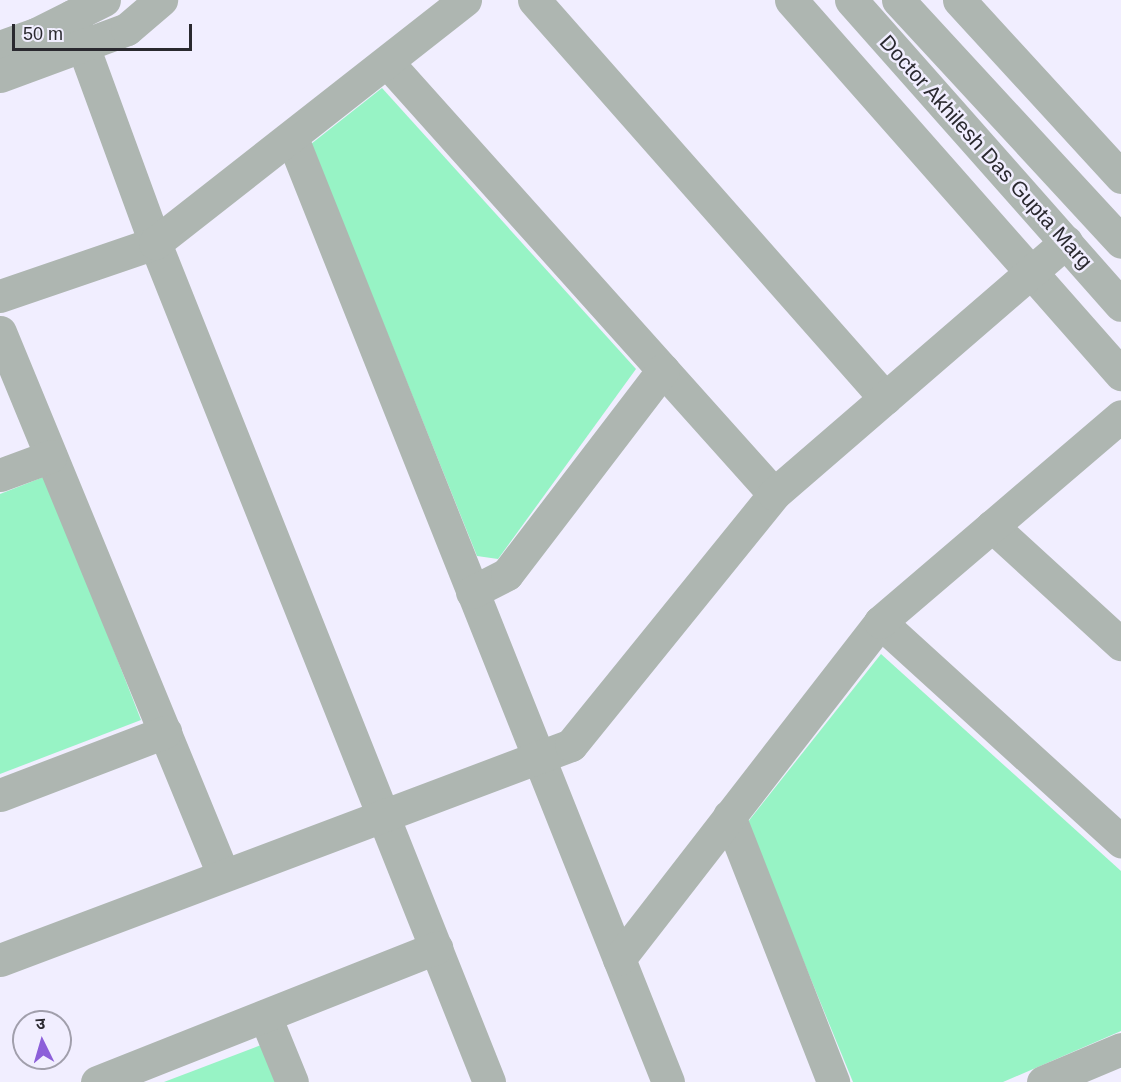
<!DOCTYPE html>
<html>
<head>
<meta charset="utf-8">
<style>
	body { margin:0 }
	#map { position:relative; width:1121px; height:1082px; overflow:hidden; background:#f1eeff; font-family:Arial,"Noto Sans Devanagari",sans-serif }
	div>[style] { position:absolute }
	.green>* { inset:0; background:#97f3c5 }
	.minor>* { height:33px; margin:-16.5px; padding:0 16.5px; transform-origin:16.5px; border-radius:16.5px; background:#aeb6b1 }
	span { translate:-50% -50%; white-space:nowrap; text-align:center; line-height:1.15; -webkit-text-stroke:5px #f1eeff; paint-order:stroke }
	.street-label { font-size:21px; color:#2a292f }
	.north { position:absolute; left:12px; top:1010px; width:60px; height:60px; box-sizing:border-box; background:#f1eeff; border:2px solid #a19fac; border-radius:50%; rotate:355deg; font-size:16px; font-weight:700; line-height:24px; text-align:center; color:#2a292f }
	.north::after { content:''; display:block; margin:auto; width:21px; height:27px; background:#8c5fd9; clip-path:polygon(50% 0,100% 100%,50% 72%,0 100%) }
	.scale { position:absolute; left:12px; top:24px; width:180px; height:27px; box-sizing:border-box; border:3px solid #2a292f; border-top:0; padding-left:8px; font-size:18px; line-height:21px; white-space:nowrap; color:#2a292f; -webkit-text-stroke:4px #f1eeff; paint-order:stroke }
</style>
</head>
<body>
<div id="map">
	<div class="green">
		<div style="clip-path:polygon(382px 88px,636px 369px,498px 559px,477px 556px,311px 144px)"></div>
		<div style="clip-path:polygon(46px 476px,141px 720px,0 774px,0 494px)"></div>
		<div style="clip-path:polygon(881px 654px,1121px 871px,1121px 1031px,1003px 1082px,853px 1082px,747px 823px)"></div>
		<div style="clip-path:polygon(261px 1045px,275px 1082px,164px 1082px)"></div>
	</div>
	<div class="minor">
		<div style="left:534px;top:0;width:531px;rotate:48.59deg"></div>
		<div style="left:791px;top:0;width:499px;rotate:48.6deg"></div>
		<div style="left:851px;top:0;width:407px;rotate:48.5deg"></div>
		<div style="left:898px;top:0;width:329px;rotate:47.3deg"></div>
		<div style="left:959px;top:0;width:240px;rotate:47.5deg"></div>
		<div style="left:72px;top:16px;width:242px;rotate:69.9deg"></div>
		<div style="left:155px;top:243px;width:903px;rotate:68.29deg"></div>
		<div style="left:0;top:47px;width:38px;rotate:-20deg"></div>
		<div style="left:36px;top:34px;width:76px;rotate:-26.6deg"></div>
		<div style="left:387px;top:62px;width:580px;rotate:48.14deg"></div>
		<div style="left:0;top:76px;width:135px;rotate:-20.3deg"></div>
		<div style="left:127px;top:29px;width:45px;rotate:-40.5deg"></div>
		<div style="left:292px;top:138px;width:1016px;rotate:68.28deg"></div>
		<div style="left:0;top:296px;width:164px;rotate:-18.9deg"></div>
		<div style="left:155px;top:243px;width:394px;rotate:-38.1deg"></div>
		<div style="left:0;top:332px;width:586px;rotate:67.64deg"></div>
		<div style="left:0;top:475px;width:54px;rotate:-20.4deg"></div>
		<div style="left:992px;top:526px;width:175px;rotate:42.5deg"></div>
		<div style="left:472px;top:592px;width:39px;rotate:-27deg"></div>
		<div style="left:507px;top:574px;width:257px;rotate:-52.6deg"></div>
		<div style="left:880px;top:622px;width:326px;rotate:42.3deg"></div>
		<div style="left:0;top:795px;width:177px;rotate:-20.9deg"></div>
		<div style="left:729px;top:816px;width:286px;rotate:68.6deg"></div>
		<div style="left:619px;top:959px;width:426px;rotate:-52.2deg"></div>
		<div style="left:880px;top:622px;width:317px;rotate:-40.5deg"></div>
		<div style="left:0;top:960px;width:610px;rotate:-20.63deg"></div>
		<div style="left:571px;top:745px;width:323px;rotate:-51deg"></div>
		<div style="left:774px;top:494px;width:386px;rotate:-40.8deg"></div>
		<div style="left:265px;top:1016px;width:71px;rotate:67.8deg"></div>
		<div style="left:97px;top:1082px;width:365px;rotate:-21.6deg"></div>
		<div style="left:1043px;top:1082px;width:85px;rotate:-22.9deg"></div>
	</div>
	<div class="street-label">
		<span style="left:986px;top:152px;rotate:48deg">Doctor Akhilesh Das Gupta Marg</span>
	</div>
	<div class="north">उ</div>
	<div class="scale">50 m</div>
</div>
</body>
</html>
